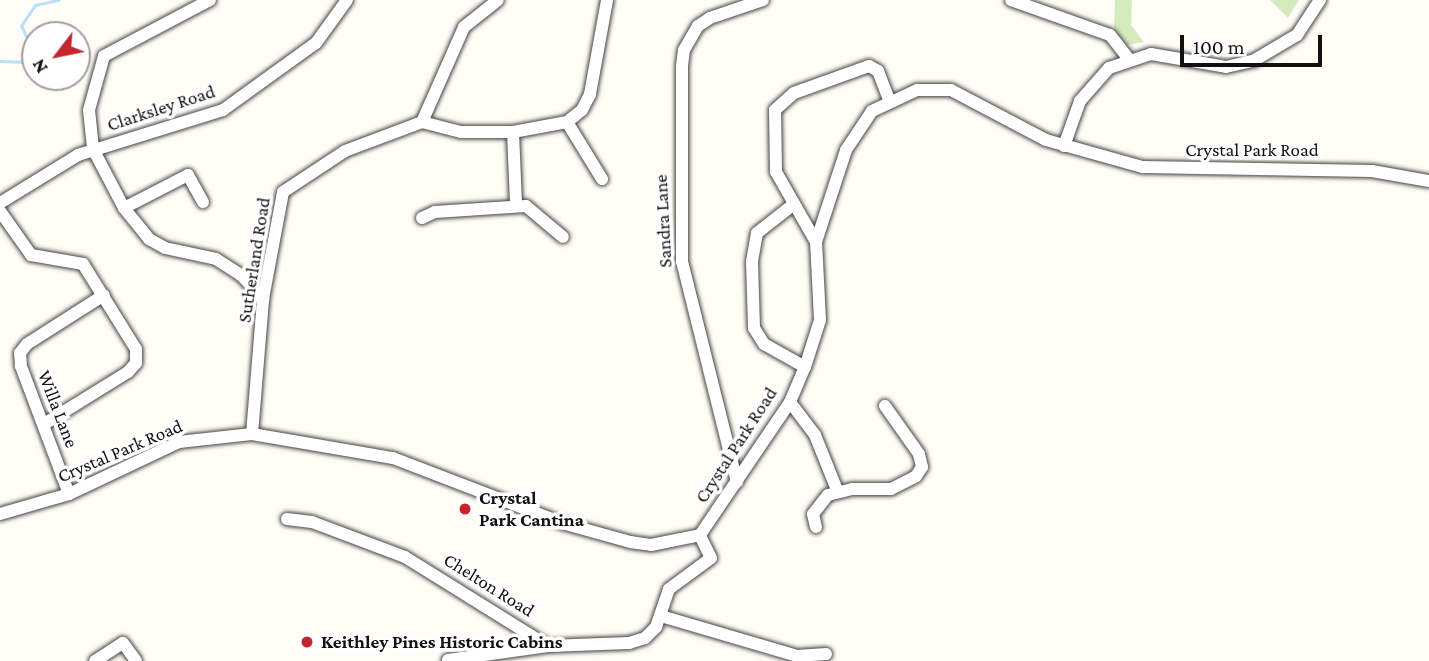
<!DOCTYPE html>
<html>
<head>
<meta charset="utf-8">
<style>
	body { margin:0 }
	#map { position:relative; width:1429px; height:661px; overflow:hidden; background:#fffdf5; font-family:"Crimson Pro",serif }
	div>[style] { position:absolute }
	.green>* { inset:0; background:#d5ebbd }
	.stream>* { height:2.5px; margin:-1.25px; padding:0 1.25px; transform-origin:1.25px; border-radius:1.25px; background:#b9e0f7 }
	.roads { filter:drop-shadow(0 0 2px #444) drop-shadow(0 0 2px #444) }
	.minor>* { height:12px; margin:-6px; padding:0 6px; transform-origin:6px; border-radius:6px; background:#fff }
	.dots>* { width:19px; height:19px; translate:-50% -50%; box-sizing:border-box; border:4px solid #fff; border-radius:50% }
	span { translate:-50% -50%; white-space:nowrap; text-align:center; line-height:1.15; -webkit-text-stroke:7px #fff; paint-order:stroke }
	.street-label { font-size:19px; color:#111 }
	.poi-label { font-size:19px; color:#111; font-weight:700 }
	.left { translate:0 -50%; text-align:left }
	.north { position:absolute; left:21px; top:21px; width:70px; height:70px; box-sizing:border-box; background:#fff; border:2px solid #a0a0a0; border-radius:50%; rotate:238deg; font-size:19px; font-weight:700; line-height:28px; text-align:center; color:#111 }
	.north::after { content:''; display:block; margin:auto; width:24px; height:32px; background:#c4262e; clip-path:polygon(50% 0,100% 100%,50% 72%,0 100%) }
	.scale { position:absolute; left:1180px; top:35px; width:142px; height:32px; box-sizing:border-box; border:4px solid #111; border-top:0; padding-left:9px; font-size:21px; line-height:24px; white-space:nowrap; color:#111; -webkit-text-stroke:5px #fff; paint-order:stroke }
</style>
</head>
<body>
<div id="map">
	<div class="green">
		<div style="clip-path:polygon(1115px 0,1132px 0,1131px 25px,1144px 42px,1127px 45px,1114px 28px)"></div>
		<div style="clip-path:polygon(1270px 0,1299px 0,1288px 18px)"></div>
	</div>
	<div class="stream">
		<div style="left:0;top:61px;width:27px;rotate:2deg"></div>
		<div style="left:27px;top:62px;width:16px;rotate:-75deg"></div>
		<div style="left:31px;top:47px;width:23px;rotate:-115deg"></div>
		<div style="left:21px;top:26px;width:25px;rotate:-56deg"></div>
		<div style="left:35px;top:5px;width:24px;rotate:-12deg"></div>
	</div>
	<div class="roads">
		<div class="minor">
			<div style="left:210px;top:0;width:120px;rotate:152.2deg"></div>
			<div style="left:104px;top:56px;width:56px;rotate:105.5deg"></div>
			<div style="left:89px;top:110px;width:39px;rotate:84deg"></div>
			<div style="left:93px;top:149px;width:67px;rotate:62.3deg"></div>
			<div style="left:124px;top:208px;width:40px;rotate:51deg"></div>
			<div style="left:149px;top:239px;width:18px;rotate:29deg"></div>
			<div style="left:165px;top:248px;width:52px;rotate:12.2deg"></div>
			<div style="left:216px;top:259px;width:30px;rotate:33deg"></div>
			<div style="left:241px;top:275px;width:33px;rotate:47deg"></div>
			<div style="left:1011px;top:0;width:105px;rotate:19.5deg"></div>
			<div style="left:1110px;top:35px;width:31px;rotate:52deg"></div>
			<div style="left:422px;top:122px;width:104px;rotate:-66.1deg"></div>
			<div style="left:464px;top:27px;width:43px;rotate:-38.5deg"></div>
			<div style="left:567px;top:122px;width:67px;rotate:58.4deg"></div>
			<div style="left:513px;top:132px;width:73px;rotate:87.6deg"></div>
			<div style="left:1064px;top:146px;width:48px;rotate:-70.4deg"></div>
			<div style="left:1080px;top:101px;width:44px;rotate:-48.7deg"></div>
			<div style="left:1109px;top:68px;width:44px;rotate:-18.4deg"></div>
			<div style="left:1151px;top:54px;width:76px;rotate:9.8deg"></div>
			<div style="left:1226px;top:67px;width:28px;rotate:-13deg"></div>
			<div style="left:1253px;top:61px;width:51px;rotate:-30.6deg"></div>
			<div style="left:1297px;top:35px;width:42px;rotate:-56.7deg"></div>
			<div style="left:0;top:203px;width:92px;rotate:-31.6deg"></div>
			<div style="left:78px;top:155px;width:152px;rotate:-17.2deg"></div>
			<div style="left:223px;top:110px;width:115px;rotate:-35.8deg"></div>
			<div style="left:316px;top:43px;width:53px;rotate:-54.2deg"></div>
			<div style="left:794px;top:204px;width:47px;rotate:141.9deg"></div>
			<div style="left:757px;top:233px;width:28px;rotate:100deg"></div>
			<div style="left:752px;top:261px;width:67px;rotate:88.3deg"></div>
			<div style="left:754px;top:328px;width:19px;rotate:58deg"></div>
			<div style="left:764px;top:344px;width:47px;rotate:29.3deg"></div>
			<div style="left:124px;top:208px;width:72px;rotate:-27.3deg"></div>
			<div style="left:188px;top:175px;width:31px;rotate:61deg"></div>
			<div style="left:0;top:211px;width:54px;rotate:54.8deg"></div>
			<div style="left:31px;top:255px;width:53px;rotate:9.8deg"></div>
			<div style="left:83px;top:264px;width:100px;rotate:58.1deg"></div>
			<div style="left:136px;top:349px;width:14px;rotate:90deg"></div>
			<div style="left:136px;top:363px;width:12px;rotate:132deg"></div>
			<div style="left:128px;top:372px;width:99px;rotate:148.2deg"></div>
			<div style="left:422px;top:218px;width:14px;rotate:-25deg"></div>
			<div style="left:435px;top:212px;width:91px;rotate:-3.8deg"></div>
			<div style="left:526px;top:206px;width:48px;rotate:40deg"></div>
			<div style="left:816px;top:242px;width:81px;rotate:-119.7deg"></div>
			<div style="left:776px;top:172px;width:62px;rotate:-90.9deg"></div>
			<div style="left:775px;top:110px;width:25px;rotate:-42deg"></div>
			<div style="left:794px;top:93px;width:80px;rotate:-19.8deg"></div>
			<div style="left:869px;top:66px;width:10px;rotate:29deg"></div>
			<div style="left:878px;top:71px;width:31px;rotate:69deg"></div>
			<div style="left:790px;top:402px;width:41px;rotate:52.9deg"></div>
			<div style="left:815px;top:435px;width:59px;rotate:68.2deg"></div>
			<div style="left:252px;top:434px;width:135px;rotate:-85.3deg"></div>
			<div style="left:263px;top:299px;width:109px;rotate:-79.4deg"></div>
			<div style="left:283px;top:192px;width:74px;rotate:-33.5deg"></div>
			<div style="left:345px;top:151px;width:82px;rotate:-20.6deg"></div>
			<div style="left:422px;top:122px;width:40px;rotate:14.4deg"></div>
			<div style="left:461px;top:132px;width:52px"></div>
			<div style="left:513px;top:132px;width:55px;rotate:-10.5deg"></div>
			<div style="left:567px;top:122px;width:19px;rotate:-39deg"></div>
			<div style="left:582px;top:110px;width:18px;rotate:-63deg"></div>
			<div style="left:590px;top:94px;width:96px;rotate:-79.7deg"></div>
			<div style="left:737px;top:482px;width:227px;rotate:-104deg"></div>
			<div style="left:682px;top:262px;width:196px;rotate:-90deg"></div>
			<div style="left:682px;top:66px;width:16px;rotate:-83deg"></div>
			<div style="left:684px;top:50px;width:28px;rotate:-60deg"></div>
			<div style="left:698px;top:26px;width:14px;rotate:-34deg"></div>
			<div style="left:710px;top:18px;width:56px;rotate:-18.8deg"></div>
			<div style="left:69px;top:494px;width:137px;rotate:-110.6deg"></div>
			<div style="left:21px;top:366px;width:13px;rotate:-94deg"></div>
			<div style="left:20px;top:353px;width:11px;rotate:-52deg"></div>
			<div style="left:27px;top:344px;width:91px;rotate:-32.5deg"></div>
			<div style="left:0;top:514px;width:72px;rotate:-16.2deg"></div>
			<div style="left:69px;top:494px;width:122px;rotate:-25.3deg"></div>
			<div style="left:179px;top:442px;width:73px;rotate:-6.3deg"></div>
			<div style="left:252px;top:434px;width:143px;rotate:9.7deg"></div>
			<div style="left:393px;top:458px;width:181px;rotate:21deg"></div>
			<div style="left:562px;top:523px;width:71px;rotate:15.6deg"></div>
			<div style="left:630px;top:542px;width:21px;rotate:8deg"></div>
			<div style="left:651px;top:545px;width:50px;rotate:-11.5deg"></div>
			<div style="left:700px;top:535px;width:161px;rotate:-55.9deg"></div>
			<div style="left:790px;top:402px;width:38px;rotate:-67deg"></div>
			<div style="left:805px;top:367px;width:49px;rotate:-72.3deg"></div>
			<div style="left:820px;top:320px;width:78px;rotate:-92.9deg"></div>
			<div style="left:816px;top:242px;width:97px;rotate:-71.9deg"></div>
			<div style="left:846px;top:150px;width:47px;rotate:-56.3deg"></div>
			<div style="left:872px;top:111px;width:50px;rotate:-25deg"></div>
			<div style="left:917px;top:90px;width:34px"></div>
			<div style="left:951px;top:90px;width:107px;rotate:27.8deg"></div>
			<div style="left:1046px;top:140px;width:101px;rotate:15.6deg"></div>
			<div style="left:1143px;top:167px;width:229px;rotate:1deg"></div>
			<div style="left:1372px;top:171px;width:58px;rotate:10deg"></div>
			<div style="left:287px;top:519px;width:25px;rotate:7deg"></div>
			<div style="left:312px;top:522px;width:99px;rotate:20.6deg"></div>
			<div style="left:405px;top:557px;width:168px;rotate:31.9deg"></div>
			<div style="left:548px;top:646px;width:81px;rotate:-2.1deg"></div>
			<div style="left:629px;top:643px;width:17px;rotate:-17deg"></div>
			<div style="left:645px;top:638px;width:16px;rotate:-45deg"></div>
			<div style="left:656px;top:627px;width:40px;rotate:-71.1deg"></div>
			<div style="left:669px;top:589px;width:52px;rotate:-36.4deg"></div>
			<div style="left:711px;top:558px;width:25px;rotate:-116deg"></div>
			<div style="left:816px;top:527px;width:13px;rotate:-103deg"></div>
			<div style="left:813px;top:514px;width:24px;rotate:-52deg"></div>
			<div style="left:828px;top:495px;width:25px;rotate:-14deg"></div>
			<div style="left:852px;top:489px;width:39px"></div>
			<div style="left:891px;top:489px;width:28px;rotate:-27deg"></div>
			<div style="left:916px;top:476px;width:11px;rotate:-56deg"></div>
			<div style="left:922px;top:467px;width:13px;rotate:-103deg"></div>
			<div style="left:919px;top:454px;width:59px;rotate:-125.3deg"></div>
			<div style="left:661px;top:616px;width:142px;rotate:16.4deg"></div>
			<div style="left:797px;top:656px;width:29px;rotate:-4deg"></div>
			<div style="left:448px;top:660px;width:101px;rotate:-8deg"></div>
			<div style="left:95px;top:661px;width:33px;rotate:-33deg"></div>
			<div style="left:123px;top:643px;width:22px;rotate:54deg"></div>
		</div>
	</div>
	<div class="dots">
		<div style="left:465px;top:509px;background:#c4262e"></div>
		<div style="left:307px;top:642px;background:#c4262e"></div>
	</div>
	<div class="street-label">
		<span style="left:161px;top:108px;rotate:-18deg">Clarksley Road</span>
		<span style="left:1252px;top:150px">Crystal Park Road</span>
		<span style="left:663px;top:221px;rotate:-93deg">Sandra Lane</span>
		<span style="left:254px;top:260px;rotate:-81deg">Sutherland Road</span>
		<span style="left:58px;top:409px;rotate:69deg">Willa Lane</span>
		<span style="left:736px;top:445px;rotate:-57deg">Crystal Park Road</span>
		<span style="left:120px;top:451px;rotate:-23deg">Crystal Park Road</span>
		<span style="left:489px;top:585px;rotate:32deg">Chelton Road</span>
	</div>
	<div class="poi-label">
		<span class="left" style="left:479px;top:509px">Crystal<br>Park Cantina</span>
		<span class="left" style="left:321px;top:642px">Keithley Pines Historic Cabins</span>
	</div>
	<div class="north">N</div>
	<div class="scale">100 m</div>
</div>
</body>
</html>
